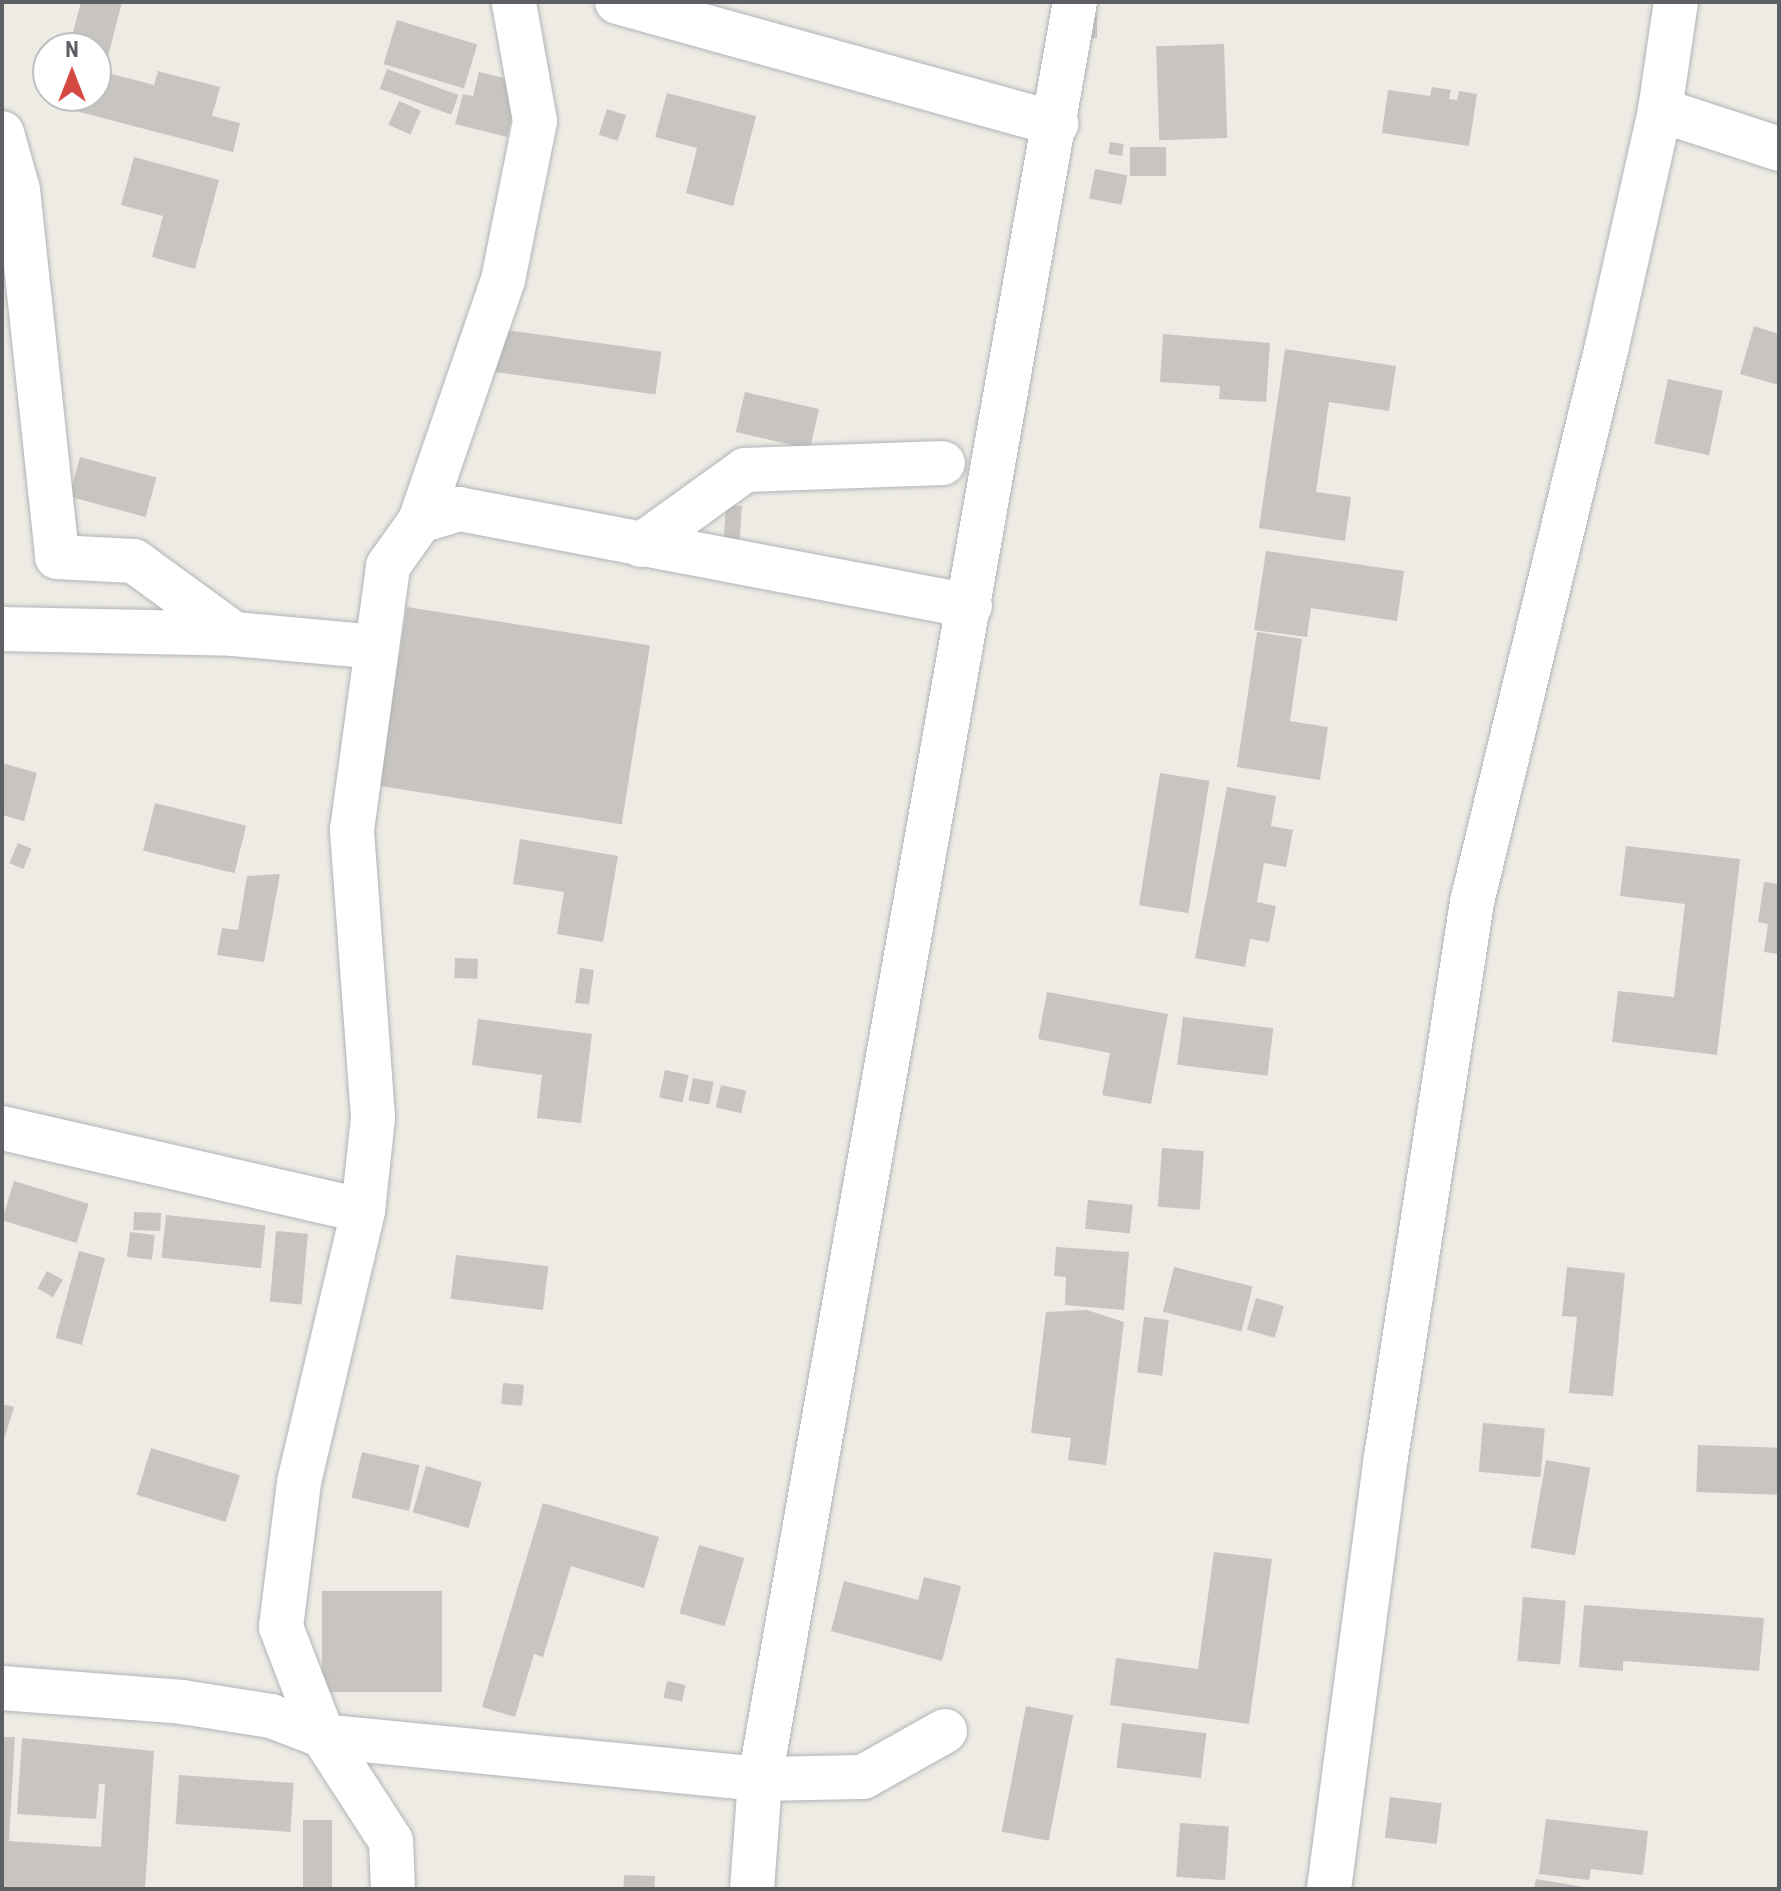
<!DOCTYPE html>
<html>
<head>
<meta charset="utf-8">
<style>
	body { margin:0 }
	#map { position:relative; width:1781px; height:1891px; overflow:hidden; background:#edebe4; font-family:"Roboto Condensed",sans-serif }
	div>[style] { position:absolute }
	.building>* { inset:0; background:#c8c5c1; transform-origin:0 0 }
	.roads { filter:drop-shadow(0 0 2px #b1b4b8) drop-shadow(0 0 2px #b1b4b8) }
	.minor>* { height:44px; margin:-22px; padding:0 22px; transform-origin:22px; border-radius:22px; background:#fff }
	span { translate:-50% -50%; white-space:nowrap; text-align:center; line-height:1.15; -webkit-text-stroke:6px #fff; paint-order:stroke }
	.frame { position:absolute; inset:0; border:4px solid #5c5f63; pointer-events:none }
	.north { position:absolute; left:32px; top:32px; width:80px; height:80px; box-sizing:border-box; background:#fff; border:2px solid #bebfc1; border-radius:50%; rotate:0deg; font-size:22px; font-weight:700; line-height:32px; text-align:center; color:#5c5f63 }
	.north::after { content:''; display:block; margin:auto; width:28px; height:36px; background:#d54942; clip-path:polygon(50% 0,100% 100%,50% 72%,0 100%) }
</style>
</head>
<body>
<div id="map">
	<div class="building">
		<div style="clip-path:polygon(81px 2px,122px 2px,104px 72px,154px 85px,158px 71px,220px 87px,212px 116px,240px 123px,233px 152px,53px 105px,56px 96px,96px 96px,96px 48px,69px 48px)"></div>
		<div style="left:1082px;top:14px;width:15px;height:24px"></div>
		<div style="left:397px;top:20px;width:84px;height:46px;rotate:17deg"></div>
		<div style="left:1224px;top:44px;width:94px;height:68px;rotate:88deg"></div>
		<div style="left:387px;top:69px;width:76px;height:21px;rotate:20deg"></div>
		<div style="clip-path:polygon(479px 72px,520px 82px,507px 137px,455px 124px,463px 94px,473px 96px)"></div>
		<div style="clip-path:polygon(1432px 87px,1451px 90px,1449px 99px,1457px 100px,1459px 91px,1477px 94px,1469px 146px,1382px 133px,1388px 90px,1430px 96px)"></div>
		<div style="clip-path:polygon(667px 93px,756px 116px,733px 206px,686px 193px,697px 148px,655px 137px)"></div>
		<div style="left:399px;top:101px;width:24px;height:26px;rotate:24deg"></div>
		<div style="left:607px;top:109px;width:20px;height:27px;rotate:18deg"></div>
		<div style="left:1110px;top:142px;width:14px;height:12px;rotate:8deg"></div>
		<div style="left:1130px;top:147px;width:36px;height:29px"></div>
		<div style="clip-path:polygon(134px 157px,219px 180px,195px 269px,152px 257px,163px 216px,121px 205px)"></div>
		<div style="left:1095px;top:169px;width:33px;height:30px;rotate:11deg"></div>
		<div style="clip-path:polygon(1754px 326px,1779px 334px,1779px 385px,1740px 374px)"></div>
		<div style="left:499px;top:329px;width:164px;height:43px;rotate:8deg"></div>
		<div style="clip-path:polygon(1163px 334px,1270px 343px,1266px 402px,1219px 399px,1220px 386px,1160px 382px)"></div>
		<div style="clip-path:polygon(1285px 349px,1396px 366px,1389px 411px,1329px 402px,1316px 492px,1351px 497px,1345px 541px,1259px 528px)"></div>
		<div style="left:1668px;top:379px;width:56px;height:66px;rotate:12deg"></div>
		<div style="left:745px;top:392px;width:76px;height:41px;rotate:13deg"></div>
		<div style="left:80px;top:457px;width:79px;height:41px;rotate:15deg"></div>
		<div style="left:726px;top:505px;width:16px;height:33px;rotate:4deg"></div>
		<div style="clip-path:polygon(1266px 551px,1404px 571px,1397px 621px,1311px 608px,1307px 637px,1254px 630px)"></div>
		<div style="left:407px;top:607px;width:246px;height:181px;rotate:9deg"></div>
		<div style="clip-path:polygon(1257px 632px,1302px 639px,1290px 721px,1328px 727px,1320px 780px,1237px 767px)"></div>
		<div style="clip-path:polygon(2px 763px,37px 773px,24px 821px,2px 815px)"></div>
		<div style="left:1160px;top:773px;width:50px;height:134px;rotate:9deg"></div>
		<div style="clip-path:polygon(1227px 787px,1276px 796px,1271px 826px,1293px 830px,1286px 867px,1264px 863px,1257px 902px,1276px 906px,1269px 942px,1250px 939px,1245px 967px,1195px 958px)"></div>
		<div style="left:155px;top:803px;width:94px;height:49px;rotate:14deg"></div>
		<div style="clip-path:polygon(520px 839px,618px 856px,603px 942px,557px 934px,564px 892px,513px 884px)"></div>
		<div style="left:18px;top:843px;width:15px;height:22px;rotate:23deg"></div>
		<div style="clip-path:polygon(1626px 846px,1740px 859px,1717px 1055px,1612px 1042px,1618px 991px,1674px 997px,1685px 904px,1620px 896px)"></div>
		<div style="clip-path:polygon(280px 874px,264px 962px,217px 955px,222px 928px,238px 930px,247px 876px)"></div>
		<div style="clip-path:polygon(1764px 882px,1779px 884px,1779px 954px,1764px 952px,1768px 924px,1758px 922px)"></div>
		<div style="left:455px;top:958px;width:23px;height:20px;rotate:2deg"></div>
		<div style="left:580px;top:968px;width:14px;height:35px;rotate:8deg"></div>
		<div style="clip-path:polygon(1047px 992px,1168px 1014px,1151px 1104px,1102px 1095px,1110px 1053px,1038px 1039px)"></div>
		<div style="left:1183px;top:1017px;width:91px;height:48px;rotate:7deg"></div>
		<div style="clip-path:polygon(478px 1019px,592px 1034px,581px 1123px,537px 1118px,542px 1075px,472px 1065px)"></div>
		<div style="left:665px;top:1070px;width:24px;height:28px;rotate:12deg"></div>
		<div style="left:693px;top:1078px;width:21px;height:23px;rotate:11deg"></div>
		<div style="left:721px;top:1085px;width:26px;height:23px;rotate:13deg"></div>
		<div style="left:1162px;top:1148px;width:42px;height:59px;rotate:4deg"></div>
		<div style="left:14px;top:1181px;width:78px;height:41px;rotate:17deg"></div>
		<div style="left:1088px;top:1200px;width:45px;height:29px;rotate:6deg"></div>
		<div style="left:134px;top:1212px;width:27px;height:18px;rotate:2deg"></div>
		<div style="left:166px;top:1215px;width:100px;height:43px;rotate:6deg"></div>
		<div style="left:276px;top:1231px;width:32px;height:71px;rotate:5deg"></div>
		<div style="left:130px;top:1232px;width:25px;height:25px;rotate:7deg"></div>
		<div style="clip-path:polygon(1056px 1247px,1129px 1252px,1124px 1310px,1065px 1305px,1066px 1277px,1054px 1276px)"></div>
		<div style="left:79px;top:1251px;width:27px;height:90px;rotate:15deg"></div>
		<div style="left:456px;top:1255px;width:93px;height:44px;rotate:7deg"></div>
		<div style="left:1174px;top:1267px;width:81px;height:46px;rotate:14deg"></div>
		<div style="clip-path:polygon(1567px 1267px,1625px 1273px,1613px 1396px,1569px 1393px,1577px 1317px,1562px 1316px)"></div>
		<div style="left:47px;top:1271px;width:18px;height:20px;rotate:29deg"></div>
		<div style="left:1256px;top:1298px;width:29px;height:33px;rotate:16deg"></div>
		<div style="clip-path:polygon(1087px 1310px,1124px 1322px,1106px 1465px,1068px 1460px,1071px 1438px,1031px 1433px,1046px 1312px)"></div>
		<div style="left:1144px;top:1317px;width:25px;height:56px;rotate:7deg"></div>
		<div style="left:503px;top:1383px;width:21px;height:21px;rotate:5deg"></div>
		<div style="clip-path:polygon(2px 1404px,14px 1407px,3px 1443px,2px 1442px)"></div>
		<div style="left:1483px;top:1423px;width:62px;height:49px;rotate:5deg"></div>
		<div style="left:1698px;top:1445px;width:81px;height:47px;rotate:2deg"></div>
		<div style="left:151px;top:1448px;width:93px;height:49px;rotate:17deg"></div>
		<div style="left:362px;top:1452px;width:59px;height:47px;rotate:13deg"></div>
		<div style="left:1546px;top:1460px;width:45px;height:89px;rotate:10deg"></div>
		<div style="left:426px;top:1466px;width:58px;height:48px;rotate:16deg"></div>
		<div style="clip-path:polygon(543px 1503px,659px 1537px,644px 1588px,571px 1566px,543px 1657px,534px 1654px,515px 1717px,482px 1707px)"></div>
		<div style="left:699px;top:1545px;width:47px;height:71px;rotate:16deg"></div>
		<div style="clip-path:polygon(1214px 1552px,1272px 1559px,1249px 1724px,1110px 1705px,1116px 1658px,1198px 1669px)"></div>
		<div style="clip-path:polygon(924px 1577px,961px 1586px,942px 1661px,831px 1631px,844px 1581px,918px 1600px)"></div>
		<div style="left:322px;top:1591px;width:120px;height:101px"></div>
		<div style="left:1523px;top:1597px;width:43px;height:64px;rotate:5deg"></div>
		<div style="clip-path:polygon(1584px 1605px,1764px 1618px,1759px 1671px,1623px 1661px,1623px 1671px,1579px 1667px)"></div>
		<div style="left:667px;top:1681px;width:19px;height:17px;rotate:12deg"></div>
		<div style="left:1026px;top:1706px;width:48px;height:128px;rotate:11deg"></div>
		<div style="left:1122px;top:1723px;width:85px;height:45px;rotate:7deg"></div>
		<div style="clip-path:polygon(2px 1737px,15px 1737px,9px 1841px,101px 1847px,105px 1784px,99px 1784px,96px 1819px,17px 1814px,22px 1738px,154px 1751px,145px 1889px,2px 1889px)"></div>
		<div style="left:179px;top:1775px;width:115px;height:49px;rotate:4deg"></div>
		<div style="left:1390px;top:1797px;width:52px;height:41px;rotate:7deg"></div>
		<div style="clip-path:polygon(1546px 1819px,1648px 1831px,1643px 1875px,1591px 1869px,1589px 1880px,1539px 1874px)"></div>
		<div style="left:303px;top:1820px;width:29px;height:69px"></div>
		<div style="left:1180px;top:1823px;width:49px;height:54px;rotate:4deg"></div>
		<div style="left:624px;top:1875px;width:31px;height:14px;rotate:2deg"></div>
		<div style="clip-path:polygon(1536px 1879px,1584px 1887px,1584px 1889px,1534px 1889px)"></div>
	</div>
	<div class="roads">
		<div class="minor">
			<div style="left:617px;top:2px;width:456px;rotate:15.5deg"></div>
			<div style="left:1660px;top:110px;width:125px;rotate:18.1deg"></div>
			<div style="left:2px;top:133px;width:59px;rotate:74.3deg"></div>
			<div style="left:18px;top:190px;width:369px;rotate:83.9deg"></div>
			<div style="left:57px;top:557px;width:77px;rotate:3deg"></div>
			<div style="left:134px;top:561px;width:124px;rotate:36.1deg"></div>
			<div style="left:234px;top:634px;width:143px;rotate:5.2deg"></div>
			<div style="left:420px;top:521px;width:255px;rotate:-71deg"></div>
			<div style="left:503px;top:280px;width:162px;rotate:-78.6deg"></div>
			<div style="left:535px;top:121px;width:120px;rotate:-100.1deg"></div>
			<div style="left:641px;top:545px;width:128px;rotate:-35.8deg"></div>
			<div style="left:745px;top:470px;width:198px;rotate:-2deg"></div>
			<div style="left:2px;top:629px;width:232px;rotate:1.2deg"></div>
			<div style="left:2px;top:1128px;width:370px;rotate:12.9deg"></div>
			<div style="left:2px;top:1688px;width:181px;rotate:4.4deg"></div>
			<div style="left:182px;top:1702px;width:90px;rotate:8.9deg"></div>
			<div style="left:271px;top:1716px;width:56px;rotate:21deg"></div>
			<div style="left:323px;top:1736px;width:125px;rotate:57.1deg"></div>
			<div style="left:391px;top:1841px;width:48px;rotate:87.6deg"></div>
			<div style="left:945px;top:1731px;width:94px;rotate:150.7deg"></div>
			<div style="left:863px;top:1777px;width:103px;rotate:178.9deg"></div>
			<div style="left:760px;top:1779px;width:439px;rotate:-174.4deg"></div>
			<div style="left:323px;top:1736px;width:117px;rotate:-111.1deg"></div>
			<div style="left:281px;top:1627px;width:146px;rotate:-82.9deg"></div>
			<div style="left:299px;top:1482px;width:278px;rotate:-76.7deg"></div>
			<div style="left:363px;top:1211px;width:95px;rotate:-83.9deg"></div>
			<div style="left:373px;top:1117px;width:288px;rotate:-94.2deg"></div>
			<div style="left:352px;top:830px;width:266px;rotate:-82.2deg"></div>
			<div style="left:388px;top:566px;width:55px;rotate:-54.6deg"></div>
			<div style="left:420px;top:521px;width:41px;rotate:-17.1deg"></div>
			<div style="left:459px;top:509px;width:520px;rotate:10.75deg"></div>
			<div style="left:752px;top:1889px;width:110px;rotate:-85.8deg"></div>
			<div style="left:760px;top:1779px;width:1805px;rotate:-79.95deg"></div>
			<div style="left:1329px;top:1889px;width:436px;rotate:-82.5deg"></div>
			<div style="left:1386px;top:1457px;width:562px;rotate:-81.19deg"></div>
			<div style="left:1472px;top:902px;width:572px;rotate:-76.35deg"></div>
			<div style="left:1607px;top:346px;width:242px;rotate:-77.3deg"></div>
			<div style="left:1660px;top:110px;width:109px;rotate:-81.6deg"></div>
		</div>
	</div>
	<div class="frame"></div>
	<div class="north">N</div>
</div>
</body>
</html>
